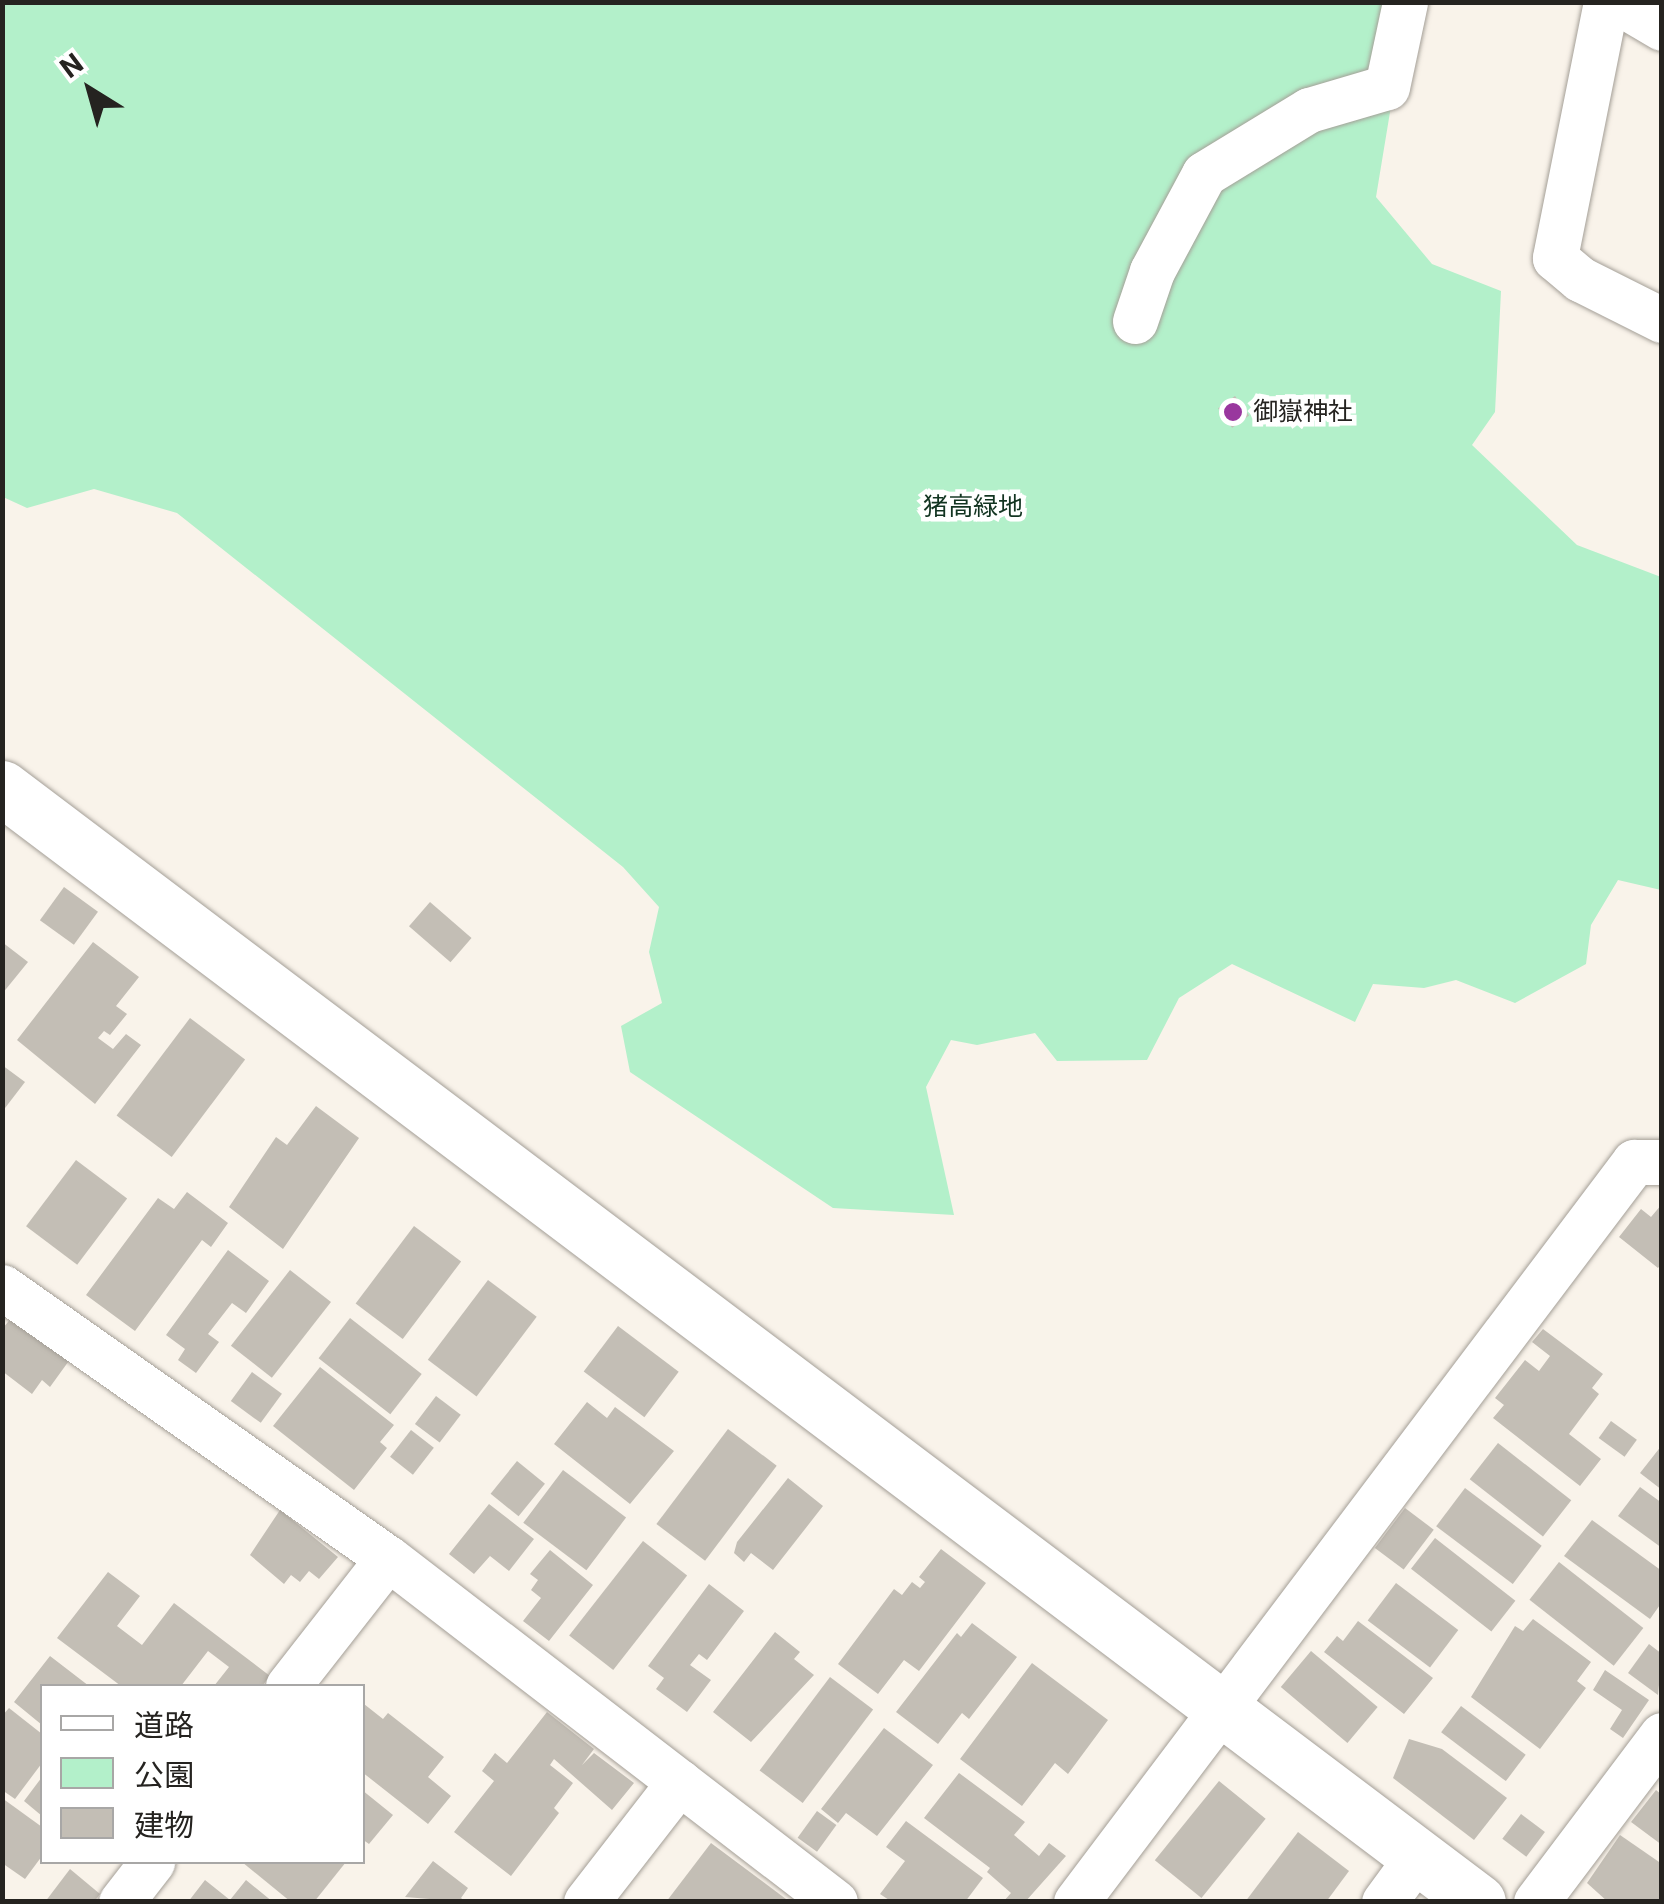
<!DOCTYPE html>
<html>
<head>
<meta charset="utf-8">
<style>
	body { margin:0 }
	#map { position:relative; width:1664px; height:1904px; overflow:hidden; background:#f9f3ea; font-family:Roboto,"Noto Sans JP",sans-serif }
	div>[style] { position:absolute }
	.green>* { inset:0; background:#b3f0ca }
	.building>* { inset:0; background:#c3beb5; transform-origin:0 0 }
	.roads { filter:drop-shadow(0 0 2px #a49f97) drop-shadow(0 0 2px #a49f97) }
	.minor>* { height:45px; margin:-22.5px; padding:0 22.5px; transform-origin:22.5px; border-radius:22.5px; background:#fff }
	.tertiary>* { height:55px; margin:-27.5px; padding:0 27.5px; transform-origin:27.5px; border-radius:27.5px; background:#fff }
	.dots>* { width:28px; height:28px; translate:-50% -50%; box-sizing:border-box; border:5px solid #fff; border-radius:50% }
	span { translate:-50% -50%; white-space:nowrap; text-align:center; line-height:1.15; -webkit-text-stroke:9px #fff; paint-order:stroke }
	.poi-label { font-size:25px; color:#252320 }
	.left { translate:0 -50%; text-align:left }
	.park-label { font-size:25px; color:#123421 }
	.frame { position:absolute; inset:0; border:5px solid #252320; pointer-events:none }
	.legend { position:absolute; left:40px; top:1684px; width:325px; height:180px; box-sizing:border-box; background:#fff; border:2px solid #a8a7a6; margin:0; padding:12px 18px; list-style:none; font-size:30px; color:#252320 }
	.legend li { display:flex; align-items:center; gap:20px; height:50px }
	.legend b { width:50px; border:2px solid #a8a7a6 }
	.north { position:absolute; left:40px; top:40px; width:100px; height:100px; -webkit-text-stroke:8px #fff; paint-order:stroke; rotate:323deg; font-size:28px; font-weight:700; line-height:40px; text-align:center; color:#252320 }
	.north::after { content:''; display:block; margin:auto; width:35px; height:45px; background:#252320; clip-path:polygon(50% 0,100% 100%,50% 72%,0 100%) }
</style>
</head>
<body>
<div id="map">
	<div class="green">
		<div style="clip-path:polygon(3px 3px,1408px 3px,1376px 197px,1432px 264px,1501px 291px,1495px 412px,1472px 445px,1577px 545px,1661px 577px,1661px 890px,1618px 880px,1591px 925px,1586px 964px,1515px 1003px,1456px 980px,1424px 988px,1373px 984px,1355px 1022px,1232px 964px,1179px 998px,1147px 1060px,1057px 1061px,1035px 1033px,977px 1045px,951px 1040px,926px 1087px,954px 1215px,833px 1208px,630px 1072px,621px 1026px,662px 1003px,649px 952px,659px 907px,623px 867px,177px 513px,94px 489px,27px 508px,3px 497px)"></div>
	</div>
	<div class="building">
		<div style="left:1235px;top:396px;width:24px;height:21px;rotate:54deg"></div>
		<div style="left:64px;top:887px;width:42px;height:41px;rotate:36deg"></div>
		<div style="left:430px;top:902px;width:55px;height:32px;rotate:41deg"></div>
		<div style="clip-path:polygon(2px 942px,28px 962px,2px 994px)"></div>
		<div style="clip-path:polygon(93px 942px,139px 977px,116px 1006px,127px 1014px,110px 1035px,104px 1031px,98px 1038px,113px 1049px,126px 1034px,141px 1045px,95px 1104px,17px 1040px)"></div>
		<div style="left:190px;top:1018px;width:69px;height:122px;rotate:37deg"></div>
		<div style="clip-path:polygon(2px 1065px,25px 1082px,2px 1112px)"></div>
		<div style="clip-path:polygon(316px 1106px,359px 1138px,283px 1249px,229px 1207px,276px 1137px,287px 1145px)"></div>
		<div style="left:76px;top:1160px;width:64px;height:83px;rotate:37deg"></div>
		<div style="clip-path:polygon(187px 1192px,228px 1223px,211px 1247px,202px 1240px,135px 1331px,86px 1295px,158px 1198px,174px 1209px)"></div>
		<div style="clip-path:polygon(1662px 1204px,1662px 1263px,1658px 1268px,1619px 1237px,1641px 1209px,1651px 1217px)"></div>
		<div style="left:414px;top:1226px;width:59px;height:97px;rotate:37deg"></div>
		<div style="clip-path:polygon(228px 1250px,269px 1281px,246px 1313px,232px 1303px,208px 1334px,219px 1342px,196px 1373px,178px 1360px,185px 1349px,166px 1335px)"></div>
		<div style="left:290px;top:1270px;width:52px;height:96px;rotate:38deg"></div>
		<div style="left:488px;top:1280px;width:61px;height:100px;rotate:37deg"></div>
		<div style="clip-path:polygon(14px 1315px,71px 1358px,50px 1387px,42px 1380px,32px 1394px,2px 1371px,2px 1329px)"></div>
		<div style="left:350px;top:1318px;width:91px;height:51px;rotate:38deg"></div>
		<div style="left:618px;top:1326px;width:76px;height:57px;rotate:37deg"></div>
		<div style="clip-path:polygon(1543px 1329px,1603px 1374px,1592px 1388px,1599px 1394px,1569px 1434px,1601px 1459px,1580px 1486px,1493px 1418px,1504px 1405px,1495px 1398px,1525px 1360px,1539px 1371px,1550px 1356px,1532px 1342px)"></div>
		<div style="clip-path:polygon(320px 1367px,394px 1425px,380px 1442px,387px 1448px,354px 1490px,273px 1426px)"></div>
		<div style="left:252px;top:1372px;width:37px;height:36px;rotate:36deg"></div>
		<div style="left:436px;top:1396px;width:31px;height:35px;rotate:37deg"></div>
		<div style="clip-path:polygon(587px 1402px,607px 1418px,615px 1407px,674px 1451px,630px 1504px,554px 1444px)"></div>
		<div style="left:1611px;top:1421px;width:32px;height:21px;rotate:36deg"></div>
		<div style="left:728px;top:1429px;width:61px;height:119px;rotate:37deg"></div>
		<div style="left:411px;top:1430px;width:29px;height:34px;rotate:38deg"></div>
		<div style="left:1498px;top:1443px;width:93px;height:46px;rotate:38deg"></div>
		<div style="clip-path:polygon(1662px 1445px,1662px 1490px,1640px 1473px)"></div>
		<div style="left:517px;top:1461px;width:36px;height:42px;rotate:39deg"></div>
		<div style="left:563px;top:1470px;width:79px;height:66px;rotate:37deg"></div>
		<div style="clip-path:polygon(788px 1478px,823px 1506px,773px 1570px,751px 1553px,744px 1562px,734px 1553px,737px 1542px)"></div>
		<div style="clip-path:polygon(1640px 1487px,1662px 1503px,1662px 1548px,1618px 1516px)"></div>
		<div style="left:1465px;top:1488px;width:96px;height:48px;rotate:37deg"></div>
		<div style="clip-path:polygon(489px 1504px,534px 1539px,509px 1571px,490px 1556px,474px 1574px,449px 1554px)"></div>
		<div style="left:1405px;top:1508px;width:36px;height:50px;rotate:37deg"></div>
		<div style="clip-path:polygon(280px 1510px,338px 1557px,319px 1579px,309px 1571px,300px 1582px,291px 1575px,284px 1584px,250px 1555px)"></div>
		<div style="clip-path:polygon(1592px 1520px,1662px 1571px,1662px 1602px,1650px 1619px,1564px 1556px)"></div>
		<div style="left:1435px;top:1538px;width:102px;height:39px;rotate:38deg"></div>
		<div style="left:643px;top:1541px;width:56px;height:120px;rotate:38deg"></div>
		<div style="clip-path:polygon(941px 1549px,986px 1583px,919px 1671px,904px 1660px,878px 1694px,838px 1664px,894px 1589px,902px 1595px,912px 1582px,920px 1588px,925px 1582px,919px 1577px)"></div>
		<div style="clip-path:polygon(550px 1550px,593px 1585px,549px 1641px,523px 1621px,541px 1598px,531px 1590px,538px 1580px,530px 1574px)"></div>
		<div style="left:1559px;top:1562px;width:107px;height:48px;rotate:38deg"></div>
		<div style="clip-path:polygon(108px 1572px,140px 1596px,117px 1626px,142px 1645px,174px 1603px,270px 1676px,262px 1686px,214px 1686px,229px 1667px,208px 1651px,181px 1686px,121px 1686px,57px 1638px)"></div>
		<div style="left:1396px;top:1583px;width:78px;height:47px;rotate:37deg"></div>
		<div style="clip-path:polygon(709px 1584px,744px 1611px,707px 1660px,699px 1654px,690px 1665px,711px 1680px,687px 1712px,656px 1689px,664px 1678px,648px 1666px)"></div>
		<div style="clip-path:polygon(1533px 1619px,1591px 1662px,1577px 1681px,1586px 1688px,1540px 1749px,1471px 1697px,1515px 1626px,1523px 1631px)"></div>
		<div style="clip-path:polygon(1358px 1621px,1433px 1678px,1404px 1714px,1324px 1652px,1337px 1636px,1343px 1641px)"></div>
		<div style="clip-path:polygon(972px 1623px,1017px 1657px,969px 1719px,962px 1713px,938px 1744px,896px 1712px,957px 1633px,961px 1637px)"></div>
		<div style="clip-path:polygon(775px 1632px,800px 1652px,794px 1659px,814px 1675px,751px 1742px,713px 1712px)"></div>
		<div style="clip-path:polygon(1649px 1644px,1662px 1654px,1658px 1695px,1628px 1673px)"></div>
		<div style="left:1311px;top:1651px;width:87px;height:47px;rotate:40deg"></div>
		<div style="clip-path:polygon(50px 1656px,89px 1686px,42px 1686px,42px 1725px,14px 1702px)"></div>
		<div style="clip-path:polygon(1032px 1663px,1108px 1720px,1068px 1774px,1055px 1763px,1022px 1806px,960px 1759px)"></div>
		<div style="clip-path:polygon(1605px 1670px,1649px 1700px,1623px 1738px,1610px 1729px,1622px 1710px,1593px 1690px)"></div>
		<div style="left:830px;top:1677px;width:54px;height:117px;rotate:37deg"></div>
		<div style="clip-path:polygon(364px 1704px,383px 1719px,388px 1713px,444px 1757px,428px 1777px,451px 1796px,428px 1824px,362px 1772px)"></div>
		<div style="left:1461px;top:1706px;width:81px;height:33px;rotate:37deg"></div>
		<div style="clip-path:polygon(9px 1708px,42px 1734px,42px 1763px,15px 1799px,2px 1790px,2px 1716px)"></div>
		<div style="clip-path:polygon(547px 1712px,594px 1749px,582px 1765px,594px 1753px,634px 1783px,612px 1810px,554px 1759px,550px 1765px,573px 1783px,554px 1808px,559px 1813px,511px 1876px,454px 1832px,494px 1781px,482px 1771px,495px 1753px,507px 1763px)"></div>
		<div style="clip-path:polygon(884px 1728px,933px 1765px,877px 1836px,846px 1813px,838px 1823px,821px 1809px)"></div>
		<div style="clip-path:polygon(1409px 1739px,1442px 1749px,1507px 1798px,1474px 1840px,1393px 1778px)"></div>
		<div style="clip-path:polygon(959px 1773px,1025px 1822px,1014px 1835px,1039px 1856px,1049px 1843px,1066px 1856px,1025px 1902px,1003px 1902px,1011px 1893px,987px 1872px,990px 1868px,924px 1818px)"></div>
		<div style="clip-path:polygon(42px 1777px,42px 1816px,24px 1801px)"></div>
		<div style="left:1219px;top:1781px;width:60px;height:102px;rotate:39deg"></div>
		<div style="clip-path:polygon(362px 1790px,393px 1815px,369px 1844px,362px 1839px)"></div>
		<div style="clip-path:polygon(1656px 1790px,1662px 1795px,1662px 1845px,1631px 1822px)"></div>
		<div style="clip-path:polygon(2px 1798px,42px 1827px,42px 1856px,25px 1879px,2px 1863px)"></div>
		<div style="left:817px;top:1811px;width:24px;height:33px;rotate:36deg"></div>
		<div style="left:1521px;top:1814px;width:30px;height:31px;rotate:37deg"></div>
		<div style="clip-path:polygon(906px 1821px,983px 1878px,965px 1902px,892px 1902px,880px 1894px,905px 1861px,886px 1847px)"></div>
		<div style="clip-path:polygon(1298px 1832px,1349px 1871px,1326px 1902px,1245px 1902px)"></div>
		<div style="clip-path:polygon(1620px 1835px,1662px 1864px,1662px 1902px,1608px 1902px,1587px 1883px)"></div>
		<div style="clip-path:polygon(711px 1843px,786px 1899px,784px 1902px,666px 1902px)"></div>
		<div style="clip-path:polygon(433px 1861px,468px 1888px,461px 1898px,466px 1902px,405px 1897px)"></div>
		<div style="clip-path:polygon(242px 1862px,346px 1862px,314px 1902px,291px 1902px)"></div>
		<div style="clip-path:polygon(70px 1869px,100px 1894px,94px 1902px,45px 1902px)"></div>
		<div style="clip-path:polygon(205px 1880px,230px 1900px,246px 1880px,273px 1902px,188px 1902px)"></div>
	</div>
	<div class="roads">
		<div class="minor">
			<div style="left:1606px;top:2px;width:261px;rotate:101.3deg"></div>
			<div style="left:1555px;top:258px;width:33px;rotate:40deg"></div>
			<div style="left:1580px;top:279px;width:92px;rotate:26.6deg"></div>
			<div style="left:1618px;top:2px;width:51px;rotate:30.6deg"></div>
			<div style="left:1135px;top:321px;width:53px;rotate:-71.2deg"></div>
			<div style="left:1152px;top:271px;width:110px;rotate:-61.8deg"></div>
			<div style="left:1204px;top:174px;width:123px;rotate:-31.4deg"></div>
			<div style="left:1309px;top:110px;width:81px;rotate:-16.4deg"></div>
			<div style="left:1387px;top:87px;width:87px;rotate:-78deg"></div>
			<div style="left:2px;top:1287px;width:472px;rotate:35.1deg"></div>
			<div style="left:388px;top:1558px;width:564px;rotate:37.58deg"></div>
			<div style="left:288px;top:1686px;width:162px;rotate:-52deg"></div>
			<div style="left:121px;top:1902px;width:51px;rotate:-52.2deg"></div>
			<div style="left:586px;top:1902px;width:152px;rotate:-52.2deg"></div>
			<div style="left:1076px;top:1902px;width:927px;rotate:-52.98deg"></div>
			<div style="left:1634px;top:1162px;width:28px"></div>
			<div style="left:1384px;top:1902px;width:56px;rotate:-53.7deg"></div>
			<div style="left:1536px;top:1902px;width:209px;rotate:-53deg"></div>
		</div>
		<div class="tertiary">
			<div style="left:2px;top:788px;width:1849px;rotate:37.04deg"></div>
		</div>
	</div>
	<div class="dots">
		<div style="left:1233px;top:412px;background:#99379e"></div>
	</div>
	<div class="poi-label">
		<span class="left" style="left:1253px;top:412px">御嶽神社</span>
	</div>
	<div class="park-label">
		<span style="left:973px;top:507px">猪高緑地</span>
	</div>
	<div class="frame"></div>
	<ul class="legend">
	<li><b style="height:12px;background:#fff"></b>道路</li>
	<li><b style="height:28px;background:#b3f0ca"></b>公園</li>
	<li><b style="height:28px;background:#c3beb5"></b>建物</li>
	</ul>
	<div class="north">N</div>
</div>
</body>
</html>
